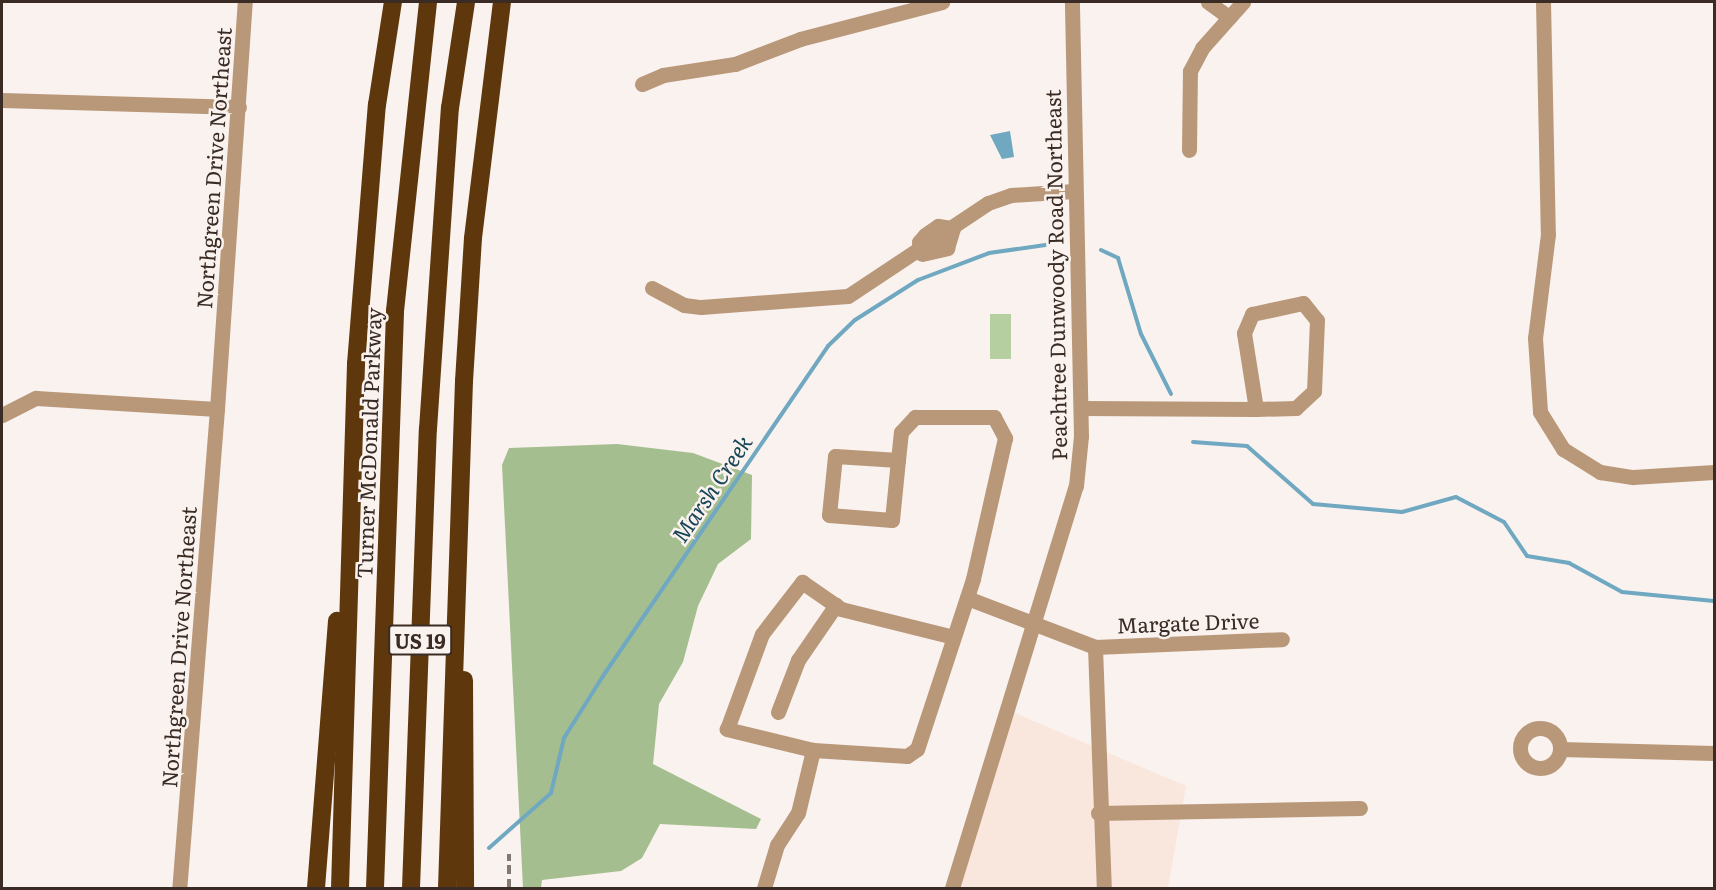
<!DOCTYPE html>
<html>
<head>
<meta charset="utf-8">
<style>
	body { margin:0 }
	#map { position:relative; width:1716px; height:890px; overflow:hidden; background:#faf2ee; font-family:Literata,serif }
	div>[style] { position:absolute }
	.built>* { inset:0; background:#f9e7de }
	.green>* { inset:0; background:#b6cfa1; transform-origin:0 0 }
	.forest>* { inset:0; background:#a5be90 }
	.water>* { inset:0; background:#70a8c1 }
	.stream>* { height:4px; margin:-2px; padding:0 2px; transform-origin:2px; border-radius:2px; background:#70a8c1 }
	.minor>* { height:15px; margin:-7.5px; padding:0 7.5px; transform-origin:7.5px; border-radius:7.5px; background:#b9987a }
	.minor>.ring { margin:-7.5px; padding:0; box-sizing:content-box; background:none; border:15px solid #b9987a; border-radius:50% }
	.highway>* { height:18px; margin:-9px; padding:0 9px; transform-origin:9px; border-radius:9px; background:#5e380c }
	.rail>* { height:4px; margin-top:-2px; transform-origin:0; background:repeating-linear-gradient(90deg,#847872 0 9px,transparent 0 13.5px) }
	span { translate:-50% -50%; white-space:nowrap; text-align:center; line-height:1.15; -webkit-text-stroke:5px #faf2ee; paint-order:stroke }
	.shield-label span { padding:2px 4px; background:#faf2ee; border:2px solid; border-radius:4px; -webkit-text-stroke-width:0 }
	.shield-label { font-size:20px; color:#3a2c24; font-weight:700 }
	.street-label { font-size:21px; color:#3a2c24 }
	.water-label { font-size:22px; color:#164558; font-style:italic }
	.frame { position:absolute; inset:0; border:3px solid #3a2c24; pointer-events:none }
</style>
</head>
<body>
<div id="map">
	<div class="built">
		<div style="clip-path:polygon(1001px 707px,1186px 786px,1168px 888px,945px 888px)"></div>
	</div>
	<div class="green">
		<div style="left:990px;top:314px;width:21px;height:45px"></div>
	</div>
	<div class="forest">
		<div style="clip-path:polygon(617px 444px,693px 453px,752px 475px,751px 539px,718px 564px,698px 606px,683px 662px,659px 704px,653px 764px,761px 819px,756px 829px,660px 824px,642px 858px,621px 871px,542px 880px,541px 888px,523px 888px,502px 465px,509px 448px)"></div>
	</div>
	<div class="water">
		<div style="clip-path:polygon(1010px 131px,1014px 157px,1002px 159px,990px 135px)"></div>
	</div>
	<div class="stream">
		<div style="left:1101px;top:250px;width:19px;rotate:25deg"></div>
		<div style="left:1118px;top:258px;width:79px;rotate:73.2deg"></div>
		<div style="left:1141px;top:334px;width:67px;rotate:63.4deg"></div>
		<div style="left:1193px;top:442px;width:54px;rotate:4.2deg"></div>
		<div style="left:1247px;top:446px;width:88px;rotate:41.3deg"></div>
		<div style="left:1313px;top:504px;width:89px;rotate:5.1deg"></div>
		<div style="left:1402px;top:512px;width:56px;rotate:-15.5deg"></div>
		<div style="left:1456px;top:497px;width:54px;rotate:27.5deg"></div>
		<div style="left:1504px;top:522px;width:41px;rotate:55.9deg"></div>
		<div style="left:1527px;top:556px;width:43px;rotate:9.5deg"></div>
		<div style="left:1569px;top:563px;width:60px;rotate:28.7deg"></div>
		<div style="left:1622px;top:592px;width:92px;rotate:5.6deg"></div>
		<div style="left:489px;top:848px;width:83px;rotate:-41.6deg"></div>
		<div style="left:551px;top:793px;width:57px;rotate:-76.7deg"></div>
		<div style="left:564px;top:738px;width:73px;rotate:-57.8deg"></div>
		<div style="left:603px;top:676px;width:399px;rotate:-55.7deg"></div>
		<div style="left:828px;top:346px;width:37px;rotate:-44deg"></div>
		<div style="left:855px;top:320px;width:75px;rotate:-32.4deg"></div>
		<div style="left:918px;top:280px;width:76px;rotate:-20.8deg"></div>
		<div style="left:989px;top:253px;width:57px;rotate:-8.1deg"></div>
	</div>
	<div class="minor">
		<div style="left:1208px;top:2px;width:26px;rotate:36deg"></div>
		<div style="left:1543px;top:2px;width:232px;rotate:88.8deg"></div>
		<div style="left:1548px;top:234px;width:105px;rotate:97.1deg"></div>
		<div style="left:1535px;top:338px;width:74px;rotate:86.1deg"></div>
		<div style="left:1540px;top:412px;width:44px;rotate:58.1deg"></div>
		<div style="left:1563px;top:449px;width:44px;rotate:31.9deg"></div>
		<div style="left:1600px;top:472px;width:33px;rotate:9deg"></div>
		<div style="left:1633px;top:477px;width:81px;rotate:-3.5deg"></div>
		<div style="left:642px;top:84px;width:23px;rotate:-23deg"></div>
		<div style="left:663px;top:75px;width:73px;rotate:-8.7deg"></div>
		<div style="left:735px;top:64px;width:70px;rotate:-21deg"></div>
		<div style="left:800px;top:39px;width:147px;rotate:-14.6deg"></div>
		<div style="left:2px;top:100px;width:237px;rotate:1.7deg"></div>
		<div style="left:1189px;top:150px;width:79px;rotate:-89.3deg"></div>
		<div style="left:1190px;top:71px;width:26px;rotate:-62deg"></div>
		<div style="left:1202px;top:48px;width:62px;rotate:-48.3deg"></div>
		<div style="left:921px;top:253px;width:11px;rotate:-100deg"></div>
		<div style="left:919px;top:242px;width:9px;rotate:-49deg"></div>
		<div style="left:925px;top:235px;width:16px;rotate:-35deg"></div>
		<div style="left:938px;top:226px;width:15px;rotate:8deg"></div>
		<div style="left:922px;top:254px;width:26px;rotate:-13deg"></div>
		<div style="left:947px;top:248px;width:21px;rotate:-73deg"></div>
		<div style="left:652px;top:288px;width:36px;rotate:28deg"></div>
		<div style="left:684px;top:305px;width:17px;rotate:7deg"></div>
		<div style="left:701px;top:307px;width:147px;rotate:-4.3deg"></div>
		<div style="left:848px;top:296px;width:168px;rotate:-33.6deg"></div>
		<div style="left:988px;top:203px;width:24px;rotate:-19deg"></div>
		<div style="left:1011px;top:195px;width:63px;rotate:-3.6deg"></div>
		<div style="left:1303px;top:303px;width:22px;rotate:51deg"></div>
		<div style="left:1317px;top:320px;width:71px;rotate:92.4deg"></div>
		<div style="left:1314px;top:391px;width:25px;rotate:137deg"></div>
		<div style="left:1296px;top:408px;width:40px;rotate:178.6deg"></div>
		<div style="left:1256px;top:409px;width:77px;rotate:-99deg"></div>
		<div style="left:1244px;top:333px;width:21px;rotate:-67deg"></div>
		<div style="left:1252px;top:314px;width:52px;rotate:-12.2deg"></div>
		<div style="left:1081px;top:408px;width:175px;rotate:0.3deg"></div>
		<div style="left:217px;top:409px;width:408px;rotate:-86.1deg"></div>
		<div style="left:2px;top:415px;width:38px;rotate:-27deg"></div>
		<div style="left:36px;top:398px;width:181px;rotate:3.5deg"></div>
		<div style="left:217px;top:409px;width:481px;rotate:94.5deg"></div>
		<div style="left:898px;top:460px;width:63px;rotate:-176.4deg"></div>
		<div style="left:835px;top:456px;width:59px;rotate:95.8deg"></div>
		<div style="left:829px;top:515px;width:63px;rotate:4.5deg"></div>
		<div style="left:892px;top:520px;width:60px;rotate:-84.3deg"></div>
		<div style="left:898px;top:460px;width:28px;rotate:-84deg"></div>
		<div style="left:901px;top:432px;width:21px;rotate:-47deg"></div>
		<div style="left:915px;top:417px;width:79px"></div>
		<div style="left:994px;top:417px;width:24px;rotate:62deg"></div>
		<div style="left:1005px;top:438px;width:145px;rotate:102.8deg"></div>
		<div style="left:973px;top:579px;width:179px;rotate:108.2deg"></div>
		<div style="left:917px;top:749px;width:12px;rotate:145deg"></div>
		<div style="left:907px;top:756px;width:94px;rotate:-176.3deg"></div>
		<div style="left:813px;top:750px;width:89px;rotate:-166.3deg"></div>
		<div style="left:727px;top:729px;width:101px;rotate:-69.8deg"></div>
		<div style="left:762px;top:634px;width:66px;rotate:-52.4deg"></div>
		<div style="left:802px;top:582px;width:47px;rotate:34.7deg"></div>
		<div style="left:841px;top:609px;width:115px;rotate:14deg"></div>
		<div style="left:967px;top:598px;width:137px;rotate:20.9deg"></div>
		<div style="left:1095px;top:647px;width:187px;rotate:-2.4deg"></div>
		<div style="left:1095px;top:647px;width:241px;rotate:87.9deg"></div>
		<div style="left:778px;top:712px;width:56px;rotate:-69deg"></div>
		<div style="left:798px;top:660px;width:67px;rotate:-55.4deg"></div>
		<div class="ring" style="left:1520px;top:728px;width:25px;height:25px"></div>
		<div style="left:1560px;top:749px;width:154px;rotate:1.5deg"></div>
		<div style="left:1098px;top:813px;width:262px;rotate:-1.1deg"></div>
		<div style="left:764px;top:888px;width:45px;rotate:-73.2deg"></div>
		<div style="left:777px;top:845px;width:38px;rotate:-57deg"></div>
		<div style="left:798px;top:813px;width:65px;rotate:-76.6deg"></div>
		<div style="left:952px;top:888px;width:421px;rotate:-72.9deg"></div>
		<div style="left:1076px;top:486px;width:50px;rotate:-84.3deg"></div>
		<div style="left:1081px;top:436px;width:434px;rotate:-91.2deg"></div>
	</div>
	<div class="highway">
		<div style="left:464px;top:680px;width:208px;rotate:89.7deg"></div>
		<div style="left:316px;top:888px;width:268px;rotate:-85.5deg"></div>
		<div style="left:340px;top:888px;width:524px;rotate:-88.25deg"></div>
		<div style="left:356px;top:364px;width:260px;rotate:-85.4deg"></div>
		<div style="left:377px;top:105px;width:104px;rotate:-81.2deg"></div>
		<div style="left:375px;top:888px;width:577px;rotate:-88.01deg"></div>
		<div style="left:395px;top:311px;width:311px;rotate:-83.9deg"></div>
		<div style="left:411px;top:888px;width:459px;rotate:-87.9deg"></div>
		<div style="left:428px;top:429px;width:322px;rotate:-86.1deg"></div>
		<div style="left:450px;top:108px;width:107px;rotate:-81.4deg"></div>
		<div style="left:447px;top:888px;width:507px;rotate:-88.08deg"></div>
		<div style="left:464px;top:381px;width:143px;rotate:-86.4deg"></div>
		<div style="left:473px;top:238px;width:238px;rotate:-83deg"></div>
	</div>
	<div class="rail">
		<div style="left:509px;top:888px;width:34px;rotate:-90deg"></div>
	</div>
	<div class="shield-label">
		<span style="left:420px;top:640px">US 19</span>
	</div>
	<div class="street-label">
		<span style="left:213px;top:168px;rotate:-86deg">Northgreen Drive Northeast</span>
		<span style="left:1055px;top:275px;rotate:-91deg">Peachtree Dunwoody Road Northeast</span>
		<span style="left:368px;top:443px;rotate:-88deg">Turner McDonald Parkway</span>
		<span style="left:1188px;top:622px;rotate:-2deg">Margate Drive</span>
		<span style="left:178px;top:647px;rotate:-86deg">Northgreen Drive Northeast</span>
	</div>
	<div class="water-label">
		<span style="left:711px;top:488px;rotate:-56deg">Marsh Creek</span>
	</div>
	<div class="frame"></div>
</div>
</body>
</html>
